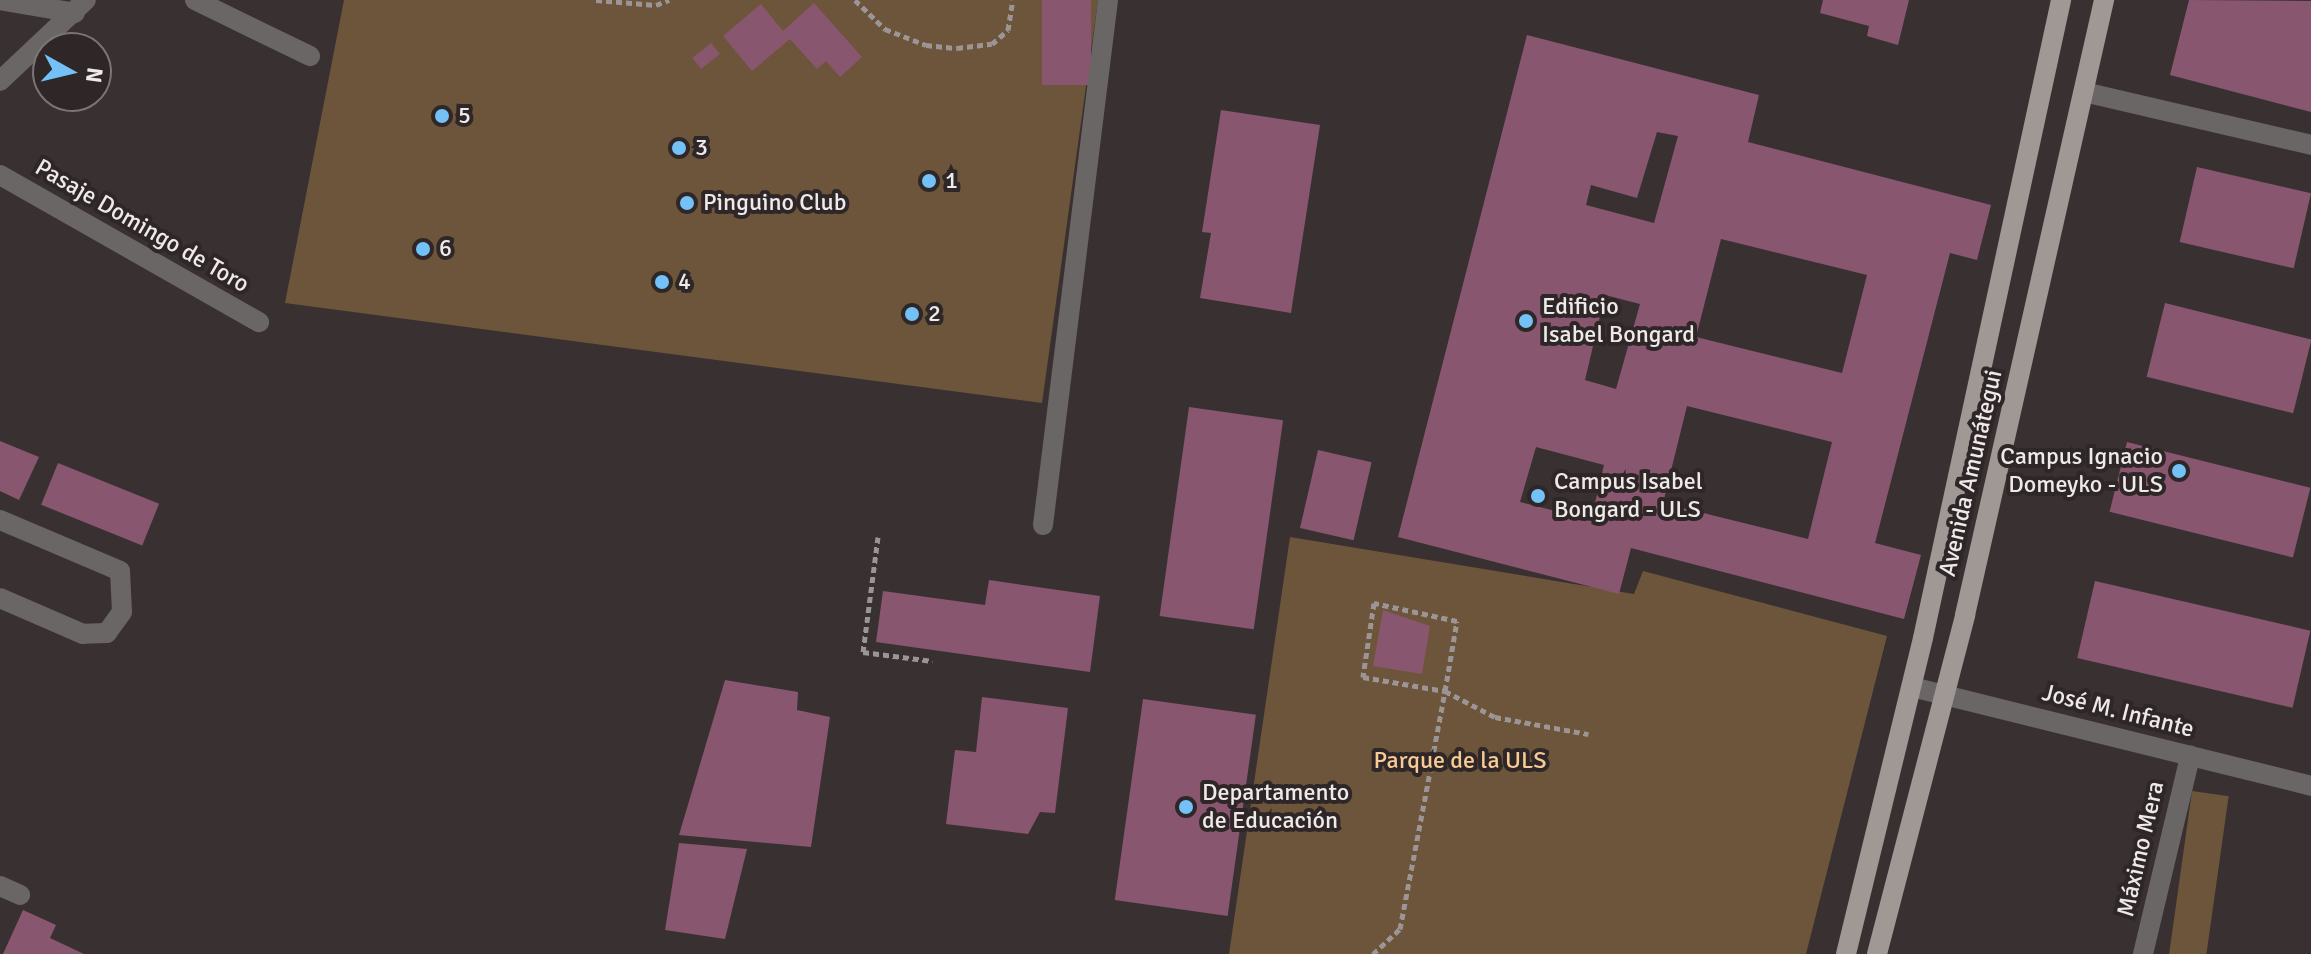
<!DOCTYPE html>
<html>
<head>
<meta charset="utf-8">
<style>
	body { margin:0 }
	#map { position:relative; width:2311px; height:954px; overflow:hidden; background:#393131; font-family:Signika,sans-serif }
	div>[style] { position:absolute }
	.green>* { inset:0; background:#6c553b; transform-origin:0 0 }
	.building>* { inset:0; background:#895670; transform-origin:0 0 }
	.path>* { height:5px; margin-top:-2.5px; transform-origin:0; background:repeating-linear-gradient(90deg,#9c9595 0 6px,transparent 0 10px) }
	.service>* { height:20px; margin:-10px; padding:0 10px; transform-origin:10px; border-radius:10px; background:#6a6665 }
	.minor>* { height:20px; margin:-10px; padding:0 10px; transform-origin:10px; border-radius:10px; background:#6a6665 }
	.tertiary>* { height:20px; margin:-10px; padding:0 10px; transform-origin:10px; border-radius:10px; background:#6a6665 }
	.primary>* { height:20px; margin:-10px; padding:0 10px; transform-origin:10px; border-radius:10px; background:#a09895 }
	.dots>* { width:22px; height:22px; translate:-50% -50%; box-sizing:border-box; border:4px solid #2f2727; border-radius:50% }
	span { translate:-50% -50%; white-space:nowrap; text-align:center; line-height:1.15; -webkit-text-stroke:8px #2f2727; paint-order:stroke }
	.poi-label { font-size:24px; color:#efeaea }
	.left { translate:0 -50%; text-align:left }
	.right { translate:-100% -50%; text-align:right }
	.street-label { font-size:24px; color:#efeaea }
	.park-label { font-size:24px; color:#f7ca96 }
	.north { position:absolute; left:32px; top:32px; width:80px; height:80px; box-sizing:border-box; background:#2f2727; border:2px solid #7c7575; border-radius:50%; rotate:98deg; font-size:22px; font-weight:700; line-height:32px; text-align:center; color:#efeaea }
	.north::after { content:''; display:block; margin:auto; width:28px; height:36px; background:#73c1f6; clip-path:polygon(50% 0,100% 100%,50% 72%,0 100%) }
</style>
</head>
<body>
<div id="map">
	<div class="green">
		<div style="clip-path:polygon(344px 0,1098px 0,1042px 403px,285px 303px)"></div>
		<div style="clip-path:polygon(1290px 537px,1634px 594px,1643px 571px,1887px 636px,1806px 954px,1229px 954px)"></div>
		<div style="left:2192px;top:791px;width:37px;height:167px;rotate:8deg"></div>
	</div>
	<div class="building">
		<div style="left:1042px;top:0;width:49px;height:85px"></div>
		<div style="clip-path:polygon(1823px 0,1909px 0,1898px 45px,1867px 36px,1869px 26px,1820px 13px)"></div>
		<div style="clip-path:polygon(2189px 0,2311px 1px,2311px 112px,2170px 75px)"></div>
		<div style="clip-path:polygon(814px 3px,862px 57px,840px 77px,826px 61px,817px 69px,790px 39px,752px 71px,723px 36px,761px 4px,783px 31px)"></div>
		<div style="clip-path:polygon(evenodd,1527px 35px,1759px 95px,1748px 142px,1991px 205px,1977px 260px,1950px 253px,1875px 543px,1921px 555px,1904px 619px,1631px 548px,1619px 594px,1398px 537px,1527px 35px,1657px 132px,1678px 136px,1654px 223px,1586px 205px,1591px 185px,1637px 198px,1657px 132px,1527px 35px,1721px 239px,1867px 275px,1842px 373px,1696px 337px,1721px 239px,1527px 35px,1605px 295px,1640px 304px,1616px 389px,1585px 380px,1605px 295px,1527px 35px,1687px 406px,1832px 442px,1808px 539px,1663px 503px,1687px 406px,1527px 35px,1536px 447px,1604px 465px,1591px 520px,1520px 502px,1536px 447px)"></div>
		<div style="left:711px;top:43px;width:14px;height:24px;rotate:51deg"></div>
		<div style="clip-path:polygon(1221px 110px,1320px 125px,1291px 313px,1200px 298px,1211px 233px,1202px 232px)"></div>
		<div style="left:2197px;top:167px;width:117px;height:77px;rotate:13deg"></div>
		<div style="left:2165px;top:303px;width:151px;height:76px;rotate:14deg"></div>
		<div style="left:1189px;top:407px;width:95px;height:211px;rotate:8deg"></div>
		<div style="clip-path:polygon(0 441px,39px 457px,19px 500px,0 491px)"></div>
		<div style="left:2127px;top:442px;width:189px;height:72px;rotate:14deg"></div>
		<div style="left:1318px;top:450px;width:55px;height:80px;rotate:13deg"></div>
		<div style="left:58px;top:463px;width:109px;height:45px;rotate:22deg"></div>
		<div style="clip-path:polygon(989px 580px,1100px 596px,1090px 672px,876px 642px,883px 591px,985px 605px)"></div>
		<div style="left:2095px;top:581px;width:221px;height:79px;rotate:13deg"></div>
		<div style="clip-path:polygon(1383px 610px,1430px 626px,1422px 674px,1373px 666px)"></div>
		<div style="clip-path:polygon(725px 680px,798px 692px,797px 710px,830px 717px,811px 847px,679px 835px)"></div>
		<div style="clip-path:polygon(982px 697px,1068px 708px,1055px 813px,1040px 812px,1028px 834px,946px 824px,955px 750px,976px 752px)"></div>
		<div style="left:1143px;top:699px;width:114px;height:203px;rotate:8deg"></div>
		<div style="clip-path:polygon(679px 843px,747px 849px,725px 939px,665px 930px)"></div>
		<div style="clip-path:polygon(23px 910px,56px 925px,50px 938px,84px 954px,3px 954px)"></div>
	</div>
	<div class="path">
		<div style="left:596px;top:0;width:60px;rotate:4.8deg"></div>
		<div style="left:656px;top:5px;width:14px;rotate:-21deg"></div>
		<div style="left:855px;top:0;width:42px;rotate:44deg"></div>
		<div style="left:885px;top:29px;width:44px;rotate:21.3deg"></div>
		<div style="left:926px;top:45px;width:31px;rotate:6deg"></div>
		<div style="left:957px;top:48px;width:35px;rotate:-7deg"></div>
		<div style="left:992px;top:44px;width:21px;rotate:-41deg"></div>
		<div style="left:1008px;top:30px;width:30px;rotate:-81deg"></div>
		<div style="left:878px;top:537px;width:116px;rotate:97.4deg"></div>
		<div style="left:863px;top:652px;width:70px;rotate:7.4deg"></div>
		<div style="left:1373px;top:954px;width:37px;rotate:-43deg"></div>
		<div style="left:1400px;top:929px;width:161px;rotate:-79.2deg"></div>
		<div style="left:1430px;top:771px;width:81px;rotate:-79.4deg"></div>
		<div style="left:1445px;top:691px;width:71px;rotate:-80.3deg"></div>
		<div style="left:1457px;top:621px;width:85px;rotate:-167.8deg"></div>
		<div style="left:1374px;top:603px;width:75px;rotate:98.5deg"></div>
		<div style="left:1363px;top:677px;width:83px;rotate:9.7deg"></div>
		<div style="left:1445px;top:691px;width:56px;rotate:27.5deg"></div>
		<div style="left:1495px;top:717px;width:95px;rotate:10.4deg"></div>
	</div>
	<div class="service">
		<div style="left:2084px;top:92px;width:233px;rotate:13.1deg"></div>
		<div style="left:1043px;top:525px;width:529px;rotate:-82.94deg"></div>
	</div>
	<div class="minor">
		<div style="left:0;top:0;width:76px;rotate:9.8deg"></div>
		<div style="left:195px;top:0;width:128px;rotate:26deg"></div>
		<div style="left:0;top:81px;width:118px;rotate:-43.3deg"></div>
		<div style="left:0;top:175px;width:298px;rotate:29.6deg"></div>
		<div style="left:0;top:520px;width:130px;rotate:23deg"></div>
		<div style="left:120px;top:571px;width:41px;rotate:87.2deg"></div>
		<div style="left:122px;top:612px;width:26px;rotate:126deg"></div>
		<div style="left:107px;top:633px;width:24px;rotate:178deg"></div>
		<div style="left:83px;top:634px;width:90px;rotate:-156.6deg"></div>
		<div style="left:0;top:886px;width:22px;rotate:24deg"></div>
		<div style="left:2143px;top:954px;width:204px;rotate:-76.6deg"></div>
	</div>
	<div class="tertiary">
		<div style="left:1912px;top:687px;width:411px;rotate:13.9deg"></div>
	</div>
	<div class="primary">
		<div style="left:1846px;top:954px;width:325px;rotate:-76.3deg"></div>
		<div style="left:1923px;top:638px;width:653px;rotate:-77.79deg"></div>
		<div style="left:1877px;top:954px;width:350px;rotate:-75.4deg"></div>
		<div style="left:1965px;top:615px;width:631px;rotate:-77.26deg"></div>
	</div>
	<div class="dots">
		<div style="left:442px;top:116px;background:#73c1f6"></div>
		<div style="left:679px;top:148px;background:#73c1f6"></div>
		<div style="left:929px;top:181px;background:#73c1f6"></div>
		<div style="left:687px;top:203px;background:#73c1f6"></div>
		<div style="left:423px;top:249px;background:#73c1f6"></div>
		<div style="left:662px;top:282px;background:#73c1f6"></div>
		<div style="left:912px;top:314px;background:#73c1f6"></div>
		<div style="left:1526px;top:321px;background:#73c1f6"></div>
		<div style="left:2179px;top:471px;background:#73c1f6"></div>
		<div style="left:1538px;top:496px;background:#73c1f6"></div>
		<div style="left:1186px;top:807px;background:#73c1f6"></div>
	</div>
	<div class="poi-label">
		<span class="left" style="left:458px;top:116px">5</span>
		<span class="left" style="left:695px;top:148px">3</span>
		<span class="left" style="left:945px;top:181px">1</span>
		<span class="left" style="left:703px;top:203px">Pinguino Club</span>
		<span class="left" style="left:439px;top:249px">6</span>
		<span class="left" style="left:678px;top:282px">4</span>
		<span class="left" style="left:1542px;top:321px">Edificio<br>Isabel Bongard</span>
		<span class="left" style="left:928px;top:314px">2</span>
		<span class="right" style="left:2163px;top:471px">Campus Ignacio<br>Domeyko - ULS</span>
		<span class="left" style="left:1554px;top:496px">Campus Isabel<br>Bongard - ULS</span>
		<span class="left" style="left:1202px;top:807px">Departamento<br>de Educación</span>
	</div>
	<div class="street-label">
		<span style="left:142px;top:226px;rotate:30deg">Pasaje Domingo de Toro</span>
		<span style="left:1971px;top:473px;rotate:-77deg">Avenida Amunátegui</span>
		<span style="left:2118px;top:711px;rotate:14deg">José M. Infante</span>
		<span style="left:2141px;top:849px;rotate:-77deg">Máximo Mera</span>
	</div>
	<div class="park-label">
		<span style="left:1460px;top:761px">Parque de la ULS</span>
	</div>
	<div class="north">N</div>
</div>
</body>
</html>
